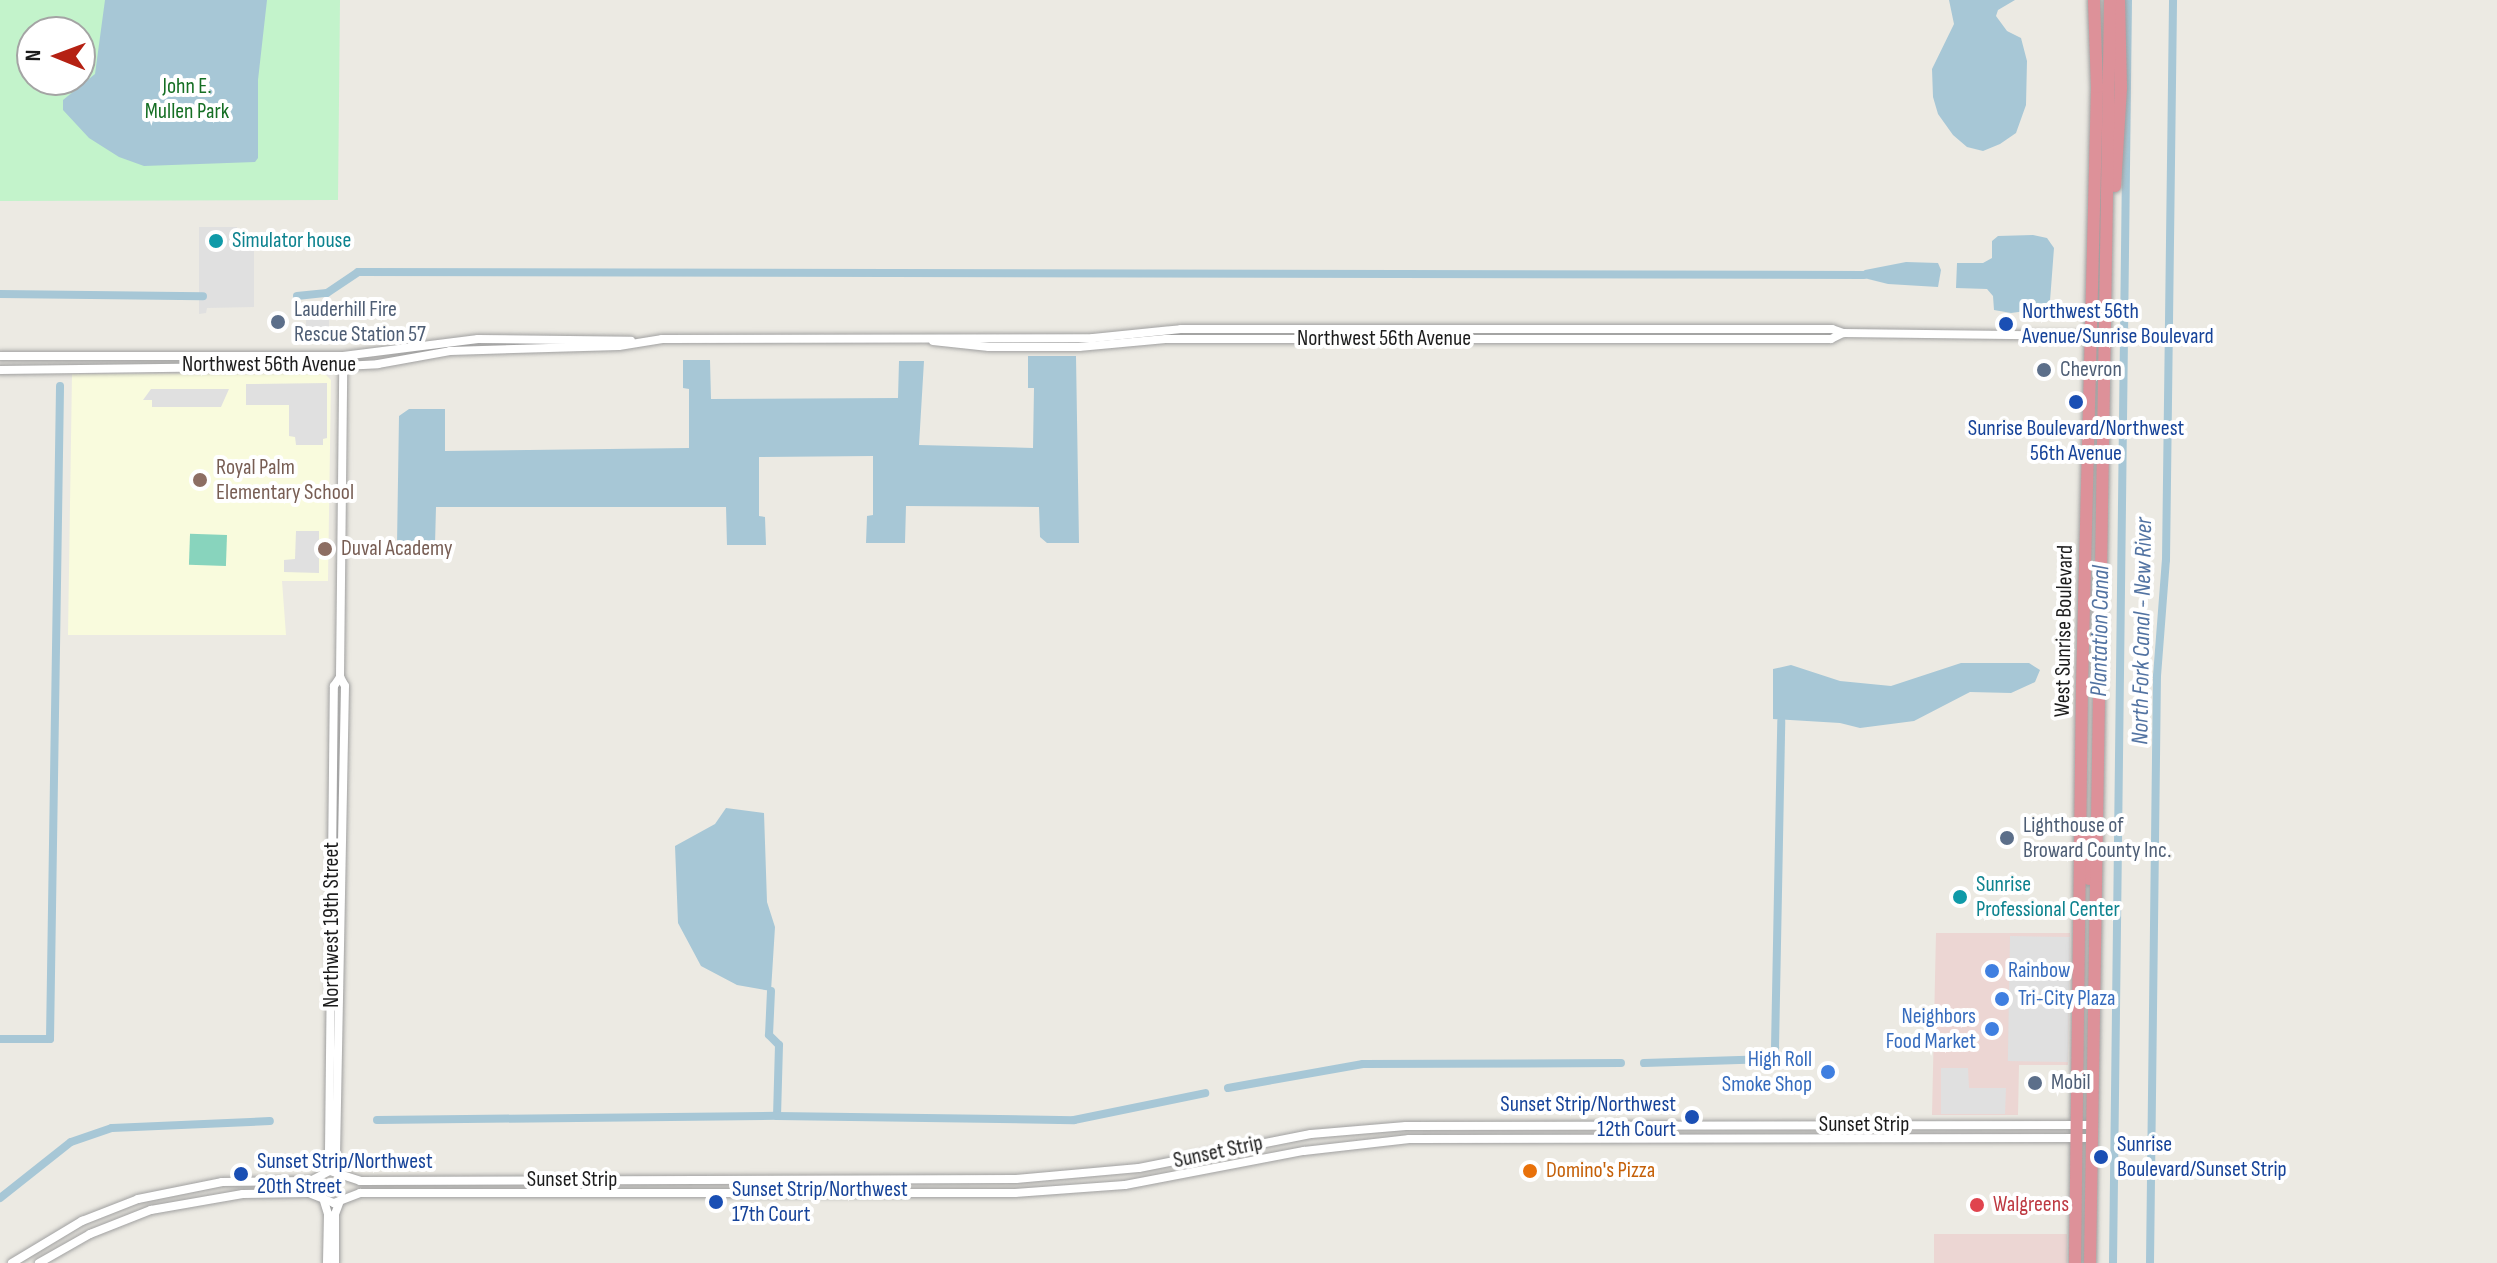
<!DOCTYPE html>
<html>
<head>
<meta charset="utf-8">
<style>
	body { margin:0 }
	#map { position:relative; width:2497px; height:1263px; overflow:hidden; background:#eceae3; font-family:"Sofia Sans Condensed",sans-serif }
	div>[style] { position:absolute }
	.commercial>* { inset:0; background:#ecd6d3; transform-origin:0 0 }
	.education>* { inset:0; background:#f9fbdd }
	.park>* { inset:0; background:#c3f3cb }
	.pitch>* { inset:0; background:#88d4bd; transform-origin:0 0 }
	.parking>* { inset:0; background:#e0e0e0; transform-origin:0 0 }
	.water>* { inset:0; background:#a7c7d6 }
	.canal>* { height:8px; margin:-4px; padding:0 4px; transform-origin:4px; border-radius:4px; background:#a7c7d6 }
	.roads { filter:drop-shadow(0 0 2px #a0a0a0) drop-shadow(0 0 2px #a0a0a0) }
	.minor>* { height:8px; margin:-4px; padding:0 4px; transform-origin:4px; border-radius:4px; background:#fff }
	.highway>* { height:12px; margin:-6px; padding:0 6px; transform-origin:6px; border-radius:6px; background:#dd9199 }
	.dots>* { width:22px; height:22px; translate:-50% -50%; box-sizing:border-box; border:4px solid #fff; border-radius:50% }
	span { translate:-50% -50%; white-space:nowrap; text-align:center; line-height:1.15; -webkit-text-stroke:8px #fff; paint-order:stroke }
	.park-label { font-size:22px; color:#166f24 }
	.culture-label { font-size:22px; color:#0d838f }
	.left { translate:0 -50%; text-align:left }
	.service-label { font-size:22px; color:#4e5e75 }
	.transit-label { font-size:22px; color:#164399 }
	.right { translate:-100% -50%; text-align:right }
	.street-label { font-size:22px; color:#1c1c1c }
	.education-label { font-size:22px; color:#785e54 }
	.shop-label { font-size:22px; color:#366cbe }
	.food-label { font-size:22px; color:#c56008 }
	.health-label { font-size:22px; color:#be3a42 }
	.water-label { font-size:24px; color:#5273a2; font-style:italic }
	.north { position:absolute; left:16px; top:16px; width:80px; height:80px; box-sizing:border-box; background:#fff; border:2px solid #a4a4a4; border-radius:50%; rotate:271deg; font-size:22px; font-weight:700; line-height:32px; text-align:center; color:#1c1c1c }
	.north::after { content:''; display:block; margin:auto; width:28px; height:36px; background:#b52113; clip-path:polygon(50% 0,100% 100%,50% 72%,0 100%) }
</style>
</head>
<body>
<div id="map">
	<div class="commercial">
		<div style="clip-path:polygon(1936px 933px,2070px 933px,2068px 1065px,2019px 1065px,2018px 1115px,1932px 1115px)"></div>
		<div style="left:1934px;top:1234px;width:133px;height:29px"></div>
	</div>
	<div class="education">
		<div style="clip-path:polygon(324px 373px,331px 380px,328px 581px,282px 581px,286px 635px,68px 635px,72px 374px)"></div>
	</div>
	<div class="park">
		<div style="clip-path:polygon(evenodd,0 0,340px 0,338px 200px,0 201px,0 0,32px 32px,80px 32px,80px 80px,32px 80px,32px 32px)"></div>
	</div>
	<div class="pitch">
		<div style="left:227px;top:535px;width:31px;height:37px;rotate:92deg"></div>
	</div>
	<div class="parking">
		<div style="clip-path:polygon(199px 227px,237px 227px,237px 239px,254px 238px,254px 307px,207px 308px,206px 313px,199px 314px)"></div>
		<div style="left:306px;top:310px;width:23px;height:29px"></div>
		<div style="clip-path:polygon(327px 383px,327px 438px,323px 439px,323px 445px,296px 445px,295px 437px,289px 436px,289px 405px,246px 405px,246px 384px)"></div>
		<div style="clip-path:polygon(151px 389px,229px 389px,221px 407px,152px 407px,152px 400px,143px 400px)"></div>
		<div style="clip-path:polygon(296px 531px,319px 531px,319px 573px,284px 572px,284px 560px,295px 559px)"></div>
		<div style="left:2010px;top:936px;width:60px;height:125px;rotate:1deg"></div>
		<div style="clip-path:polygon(1941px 1068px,1968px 1068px,1969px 1088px,2006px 1088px,2005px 1114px,1941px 1114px)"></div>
	</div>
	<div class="water">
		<div style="clip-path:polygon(105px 0,267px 0,258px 80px,258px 158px,255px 162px,144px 166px,119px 157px,89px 138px,63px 110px,63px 100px,95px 74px)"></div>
		<div style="clip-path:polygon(1949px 0,2015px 0,1998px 10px,1996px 16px,2007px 31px,2021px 38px,2027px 61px,2026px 105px,2016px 133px,2000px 144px,1983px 151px,1967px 147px,1953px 135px,1938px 114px,1933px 97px,1932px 69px,1954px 24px)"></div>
		<div style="clip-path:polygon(2033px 235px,2047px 238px,2054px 248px,2050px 301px,2033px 310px,2011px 313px,1994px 310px,1993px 296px,1987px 289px,1956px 288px,1957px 263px,1983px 263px,1992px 258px,1992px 241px,1998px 236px)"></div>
		<div style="clip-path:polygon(1906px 262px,1938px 263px,1941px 270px,1938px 287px,1888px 284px,1856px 276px,1865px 270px)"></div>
		<div style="clip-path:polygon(1028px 356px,1076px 356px,1079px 543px,1047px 543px,1040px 537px,1039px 507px,906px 506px,905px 543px,866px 543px,867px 516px,873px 515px,873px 456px,759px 457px,759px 516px,765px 517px,766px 545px,727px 545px,726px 507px,436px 507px,435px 545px,397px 545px,399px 416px,409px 409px,445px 409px,445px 451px,689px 448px,689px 389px,683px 388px,683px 360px,710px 360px,711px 399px,898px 398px,899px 361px,924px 361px,919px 445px,1033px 448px,1034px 388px,1028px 388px)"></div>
		<div style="clip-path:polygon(1961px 663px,2029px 663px,2040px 670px,2035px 682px,2011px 693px,1970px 692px,1914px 721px,1860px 728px,1840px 723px,1773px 719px,1773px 669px,1791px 665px,1840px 681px,1891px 686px)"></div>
		<div style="clip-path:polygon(726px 808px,764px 813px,767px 902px,775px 927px,771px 991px,737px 985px,701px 966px,678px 923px,675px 846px,715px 824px)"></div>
	</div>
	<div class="canal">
		<div style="left:0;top:294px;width:203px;rotate:0.6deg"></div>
		<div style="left:297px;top:296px;width:30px;rotate:-6deg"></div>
		<div style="left:327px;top:293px;width:37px;rotate:-34deg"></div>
		<div style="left:358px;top:272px;width:1506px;rotate:0.11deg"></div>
		<div style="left:771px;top:991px;width:44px;rotate:92.6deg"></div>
		<div style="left:769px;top:1035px;width:14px;rotate:45deg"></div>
		<div style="left:779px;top:1045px;width:71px;rotate:91.6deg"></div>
		<div style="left:0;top:1039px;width:50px"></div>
		<div style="left:50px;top:1039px;width:653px;rotate:-89.12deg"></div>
		<div style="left:1644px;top:1063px;width:127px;rotate:-1.8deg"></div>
		<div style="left:1771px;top:1059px;width:12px;rotate:-70deg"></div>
		<div style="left:1775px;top:1048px;width:327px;rotate:-88.9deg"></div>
		<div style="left:1228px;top:1088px;width:137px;rotate:-10.1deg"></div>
		<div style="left:1363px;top:1064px;width:258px;rotate:-0.2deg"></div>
		<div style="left:377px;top:1120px;width:400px;rotate:-0.6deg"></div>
		<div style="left:777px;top:1116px;width:297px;rotate:0.8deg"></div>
		<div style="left:1074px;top:1120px;width:134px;rotate:-11.6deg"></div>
		<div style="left:0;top:1198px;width:90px;rotate:-38.3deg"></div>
		<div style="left:71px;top:1142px;width:43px;rotate:-18.9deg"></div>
		<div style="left:112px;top:1128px;width:158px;rotate:-2.5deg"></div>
		<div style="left:2113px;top:1263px;width:1263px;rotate:-89.32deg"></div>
		<div style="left:2150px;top:1263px;width:587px;rotate:-89.32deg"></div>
		<div style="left:2157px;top:676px;width:116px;rotate:-85.6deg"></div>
		<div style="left:2166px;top:560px;width:560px;rotate:-89.28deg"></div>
	</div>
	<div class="roads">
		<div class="minor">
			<div style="left:933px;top:341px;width:56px;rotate:6.1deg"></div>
			<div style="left:989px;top:347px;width:90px"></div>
			<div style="left:1079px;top:347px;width:87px;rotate:-5.3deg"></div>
			<div style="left:1166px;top:339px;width:665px"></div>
			<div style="left:1831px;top:339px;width:13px;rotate:-27deg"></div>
			<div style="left:0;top:356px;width:343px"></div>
			<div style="left:343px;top:356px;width:136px;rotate:-7.2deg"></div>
			<div style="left:478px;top:339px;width:153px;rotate:0.7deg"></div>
			<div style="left:0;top:370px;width:343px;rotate:-0.7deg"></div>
			<div style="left:343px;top:366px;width:35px;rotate:-3deg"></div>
			<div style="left:378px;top:364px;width:73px;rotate:-10.2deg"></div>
			<div style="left:450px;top:351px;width:169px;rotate:-1.7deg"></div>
			<div style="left:619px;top:346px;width:44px;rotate:-9.2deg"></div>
			<div style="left:662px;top:339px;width:431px;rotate:-0.1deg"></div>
			<div style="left:1093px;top:338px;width:88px;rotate:-5.8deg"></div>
			<div style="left:1181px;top:329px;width:651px"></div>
			<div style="left:1832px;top:329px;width:12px;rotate:20deg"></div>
			<div style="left:1843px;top:333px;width:251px;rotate:0.7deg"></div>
			<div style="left:340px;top:677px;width:10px;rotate:61deg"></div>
			<div style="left:345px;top:686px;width:472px;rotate:91.1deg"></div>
			<div style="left:336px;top:1158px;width:16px;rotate:75deg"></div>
			<div style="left:324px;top:1173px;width:23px;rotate:-77deg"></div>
			<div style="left:329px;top:1151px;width:465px;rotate:-89.4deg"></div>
			<div style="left:334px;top:686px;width:11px;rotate:-56deg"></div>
			<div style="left:340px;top:677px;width:311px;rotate:-89.4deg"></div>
			<div style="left:324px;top:1201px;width:14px;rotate:73deg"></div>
			<div style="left:328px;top:1214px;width:49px;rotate:91.2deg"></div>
			<div style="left:12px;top:1263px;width:82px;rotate:-31deg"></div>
			<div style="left:82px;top:1221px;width:60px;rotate:-21.4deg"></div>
			<div style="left:138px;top:1199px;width:86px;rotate:-11.4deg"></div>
			<div style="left:222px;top:1182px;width:88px;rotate:-0.7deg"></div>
			<div style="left:310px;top:1181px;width:22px;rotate:-27deg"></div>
			<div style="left:330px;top:1171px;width:32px;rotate:18deg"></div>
			<div style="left:360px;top:1181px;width:656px;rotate:-0.17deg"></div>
			<div style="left:1016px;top:1179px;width:123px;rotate:-5.1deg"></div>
			<div style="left:1139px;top:1168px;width:175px;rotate:-11.2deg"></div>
			<div style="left:1311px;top:1134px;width:95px;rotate:-4.8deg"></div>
			<div style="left:1406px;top:1126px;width:686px;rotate:-0.08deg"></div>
			<div style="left:39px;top:1263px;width:59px;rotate:-29.6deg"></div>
			<div style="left:90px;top:1234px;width:66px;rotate:-21.5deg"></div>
			<div style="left:151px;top:1210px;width:93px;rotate:-9.9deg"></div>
			<div style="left:243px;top:1194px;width:66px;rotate:-0.9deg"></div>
			<div style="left:309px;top:1193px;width:27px;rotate:22deg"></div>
			<div style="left:334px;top:1203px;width:28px;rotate:-21deg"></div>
			<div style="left:360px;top:1193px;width:655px"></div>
			<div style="left:1015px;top:1193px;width:110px;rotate:-4.2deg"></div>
			<div style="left:1125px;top:1185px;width:182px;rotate:-10.8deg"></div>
			<div style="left:1304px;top:1151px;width:106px;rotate:-6.5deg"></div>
			<div style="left:1409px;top:1139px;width:683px;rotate:-0.08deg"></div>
			<div style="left:335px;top:1263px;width:49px;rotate:-90deg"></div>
			<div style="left:335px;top:1214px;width:14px;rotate:-69deg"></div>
		</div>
		<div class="highway">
			<div style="left:2115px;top:186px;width:98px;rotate:-86.5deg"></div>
			<div style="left:2121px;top:88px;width:88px;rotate:-91.3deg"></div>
			<div style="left:2089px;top:879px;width:46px;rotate:-88.8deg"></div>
			<div style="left:2075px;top:1263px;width:578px;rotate:-89.31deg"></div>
			<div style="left:2082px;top:685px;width:598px;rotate:-88.56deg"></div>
			<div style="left:2097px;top:87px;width:87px;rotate:-92deg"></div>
			<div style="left:2090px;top:1263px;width:1263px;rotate:-89.09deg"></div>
		</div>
	</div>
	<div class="dots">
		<div style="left:216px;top:241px;background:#0f9aa8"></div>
		<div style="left:278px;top:322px;background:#5c6f8a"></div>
		<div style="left:2006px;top:324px;background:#1a4fb4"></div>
		<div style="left:2044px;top:370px;background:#5c6f8a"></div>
		<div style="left:2076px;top:402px;background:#1a4fb4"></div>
		<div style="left:200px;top:480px;background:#8d6e63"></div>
		<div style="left:325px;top:549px;background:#8d6e63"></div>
		<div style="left:2007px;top:838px;background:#5c6f8a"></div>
		<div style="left:1960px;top:897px;background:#0f9aa8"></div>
		<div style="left:1992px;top:971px;background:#3f7fe0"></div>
		<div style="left:2002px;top:999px;background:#3f7fe0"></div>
		<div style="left:1992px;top:1029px;background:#3f7fe0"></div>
		<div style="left:1828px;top:1072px;background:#3f7fe0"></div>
		<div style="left:2035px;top:1083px;background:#5c6f8a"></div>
		<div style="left:1692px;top:1117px;background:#1a4fb4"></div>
		<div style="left:2101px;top:1157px;background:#1a4fb4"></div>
		<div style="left:1530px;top:1171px;background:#e8710a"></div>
		<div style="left:241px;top:1174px;background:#1a4fb4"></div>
		<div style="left:716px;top:1202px;background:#1a4fb4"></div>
		<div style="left:1977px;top:1205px;background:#e0444e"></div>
	</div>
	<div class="park-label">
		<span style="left:187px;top:99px">John E.<br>Mullen Park</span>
	</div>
	<div class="culture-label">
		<span class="left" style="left:232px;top:241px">Simulator house</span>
		<span class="left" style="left:1976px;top:897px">Sunrise<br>Professional Center</span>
	</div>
	<div class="service-label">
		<span class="left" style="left:294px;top:322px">Lauderhill Fire<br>Rescue Station 57</span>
		<span class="left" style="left:2060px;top:370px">Chevron</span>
		<span class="left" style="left:2023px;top:838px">Lighthouse of<br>Broward County Inc.</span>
		<span class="left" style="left:2051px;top:1083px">Mobil</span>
	</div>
	<div class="transit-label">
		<span class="left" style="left:2022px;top:324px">Northwest 56th<br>Avenue/Sunrise Boulevard</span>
		<span style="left:2076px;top:441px">Sunrise Boulevard/Northwest<br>56th Avenue</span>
		<span class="right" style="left:1676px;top:1117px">Sunset Strip/Northwest<br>12th Court</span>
		<span class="left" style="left:2117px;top:1157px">Sunrise<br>Boulevard/Sunset Strip</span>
		<span class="left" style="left:257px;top:1174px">Sunset Strip/Northwest<br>20th Street</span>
		<span class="left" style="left:732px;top:1202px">Sunset Strip/Northwest<br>17th Court</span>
	</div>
	<div class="street-label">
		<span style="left:1384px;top:339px">Northwest 56th Avenue</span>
		<span style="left:269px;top:365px">Northwest 56th Avenue</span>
		<span style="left:2064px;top:631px;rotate:-89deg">West Sunrise Boulevard</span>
		<span style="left:332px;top:925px;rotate:-90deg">Northwest 19th Street</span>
		<span style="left:1864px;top:1125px">Sunset Strip</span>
		<span style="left:1218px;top:1152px;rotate:-12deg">Sunset Strip</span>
		<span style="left:572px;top:1180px">Sunset Strip</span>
	</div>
	<div class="education-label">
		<span class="left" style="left:216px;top:480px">Royal Palm<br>Elementary School</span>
		<span class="left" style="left:341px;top:549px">Duval Academy</span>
	</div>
	<div class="shop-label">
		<span class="left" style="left:2008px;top:971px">Rainbow</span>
		<span class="left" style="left:2018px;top:999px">Tri-City Plaza</span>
		<span class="right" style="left:1976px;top:1029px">Neighbors<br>Food Market</span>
		<span class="right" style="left:1812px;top:1072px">High Roll<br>Smoke Shop</span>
	</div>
	<div class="food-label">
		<span class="left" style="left:1546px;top:1171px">Domino's Pizza</span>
	</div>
	<div class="health-label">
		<span class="left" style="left:1993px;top:1205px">Walgreens</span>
	</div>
	<div class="water-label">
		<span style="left:2100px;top:631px;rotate:-89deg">Plantation Canal</span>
		<span style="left:2142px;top:631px;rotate:-89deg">North Fork Canal - New River</span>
	</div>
	<div class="north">N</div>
</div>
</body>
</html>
